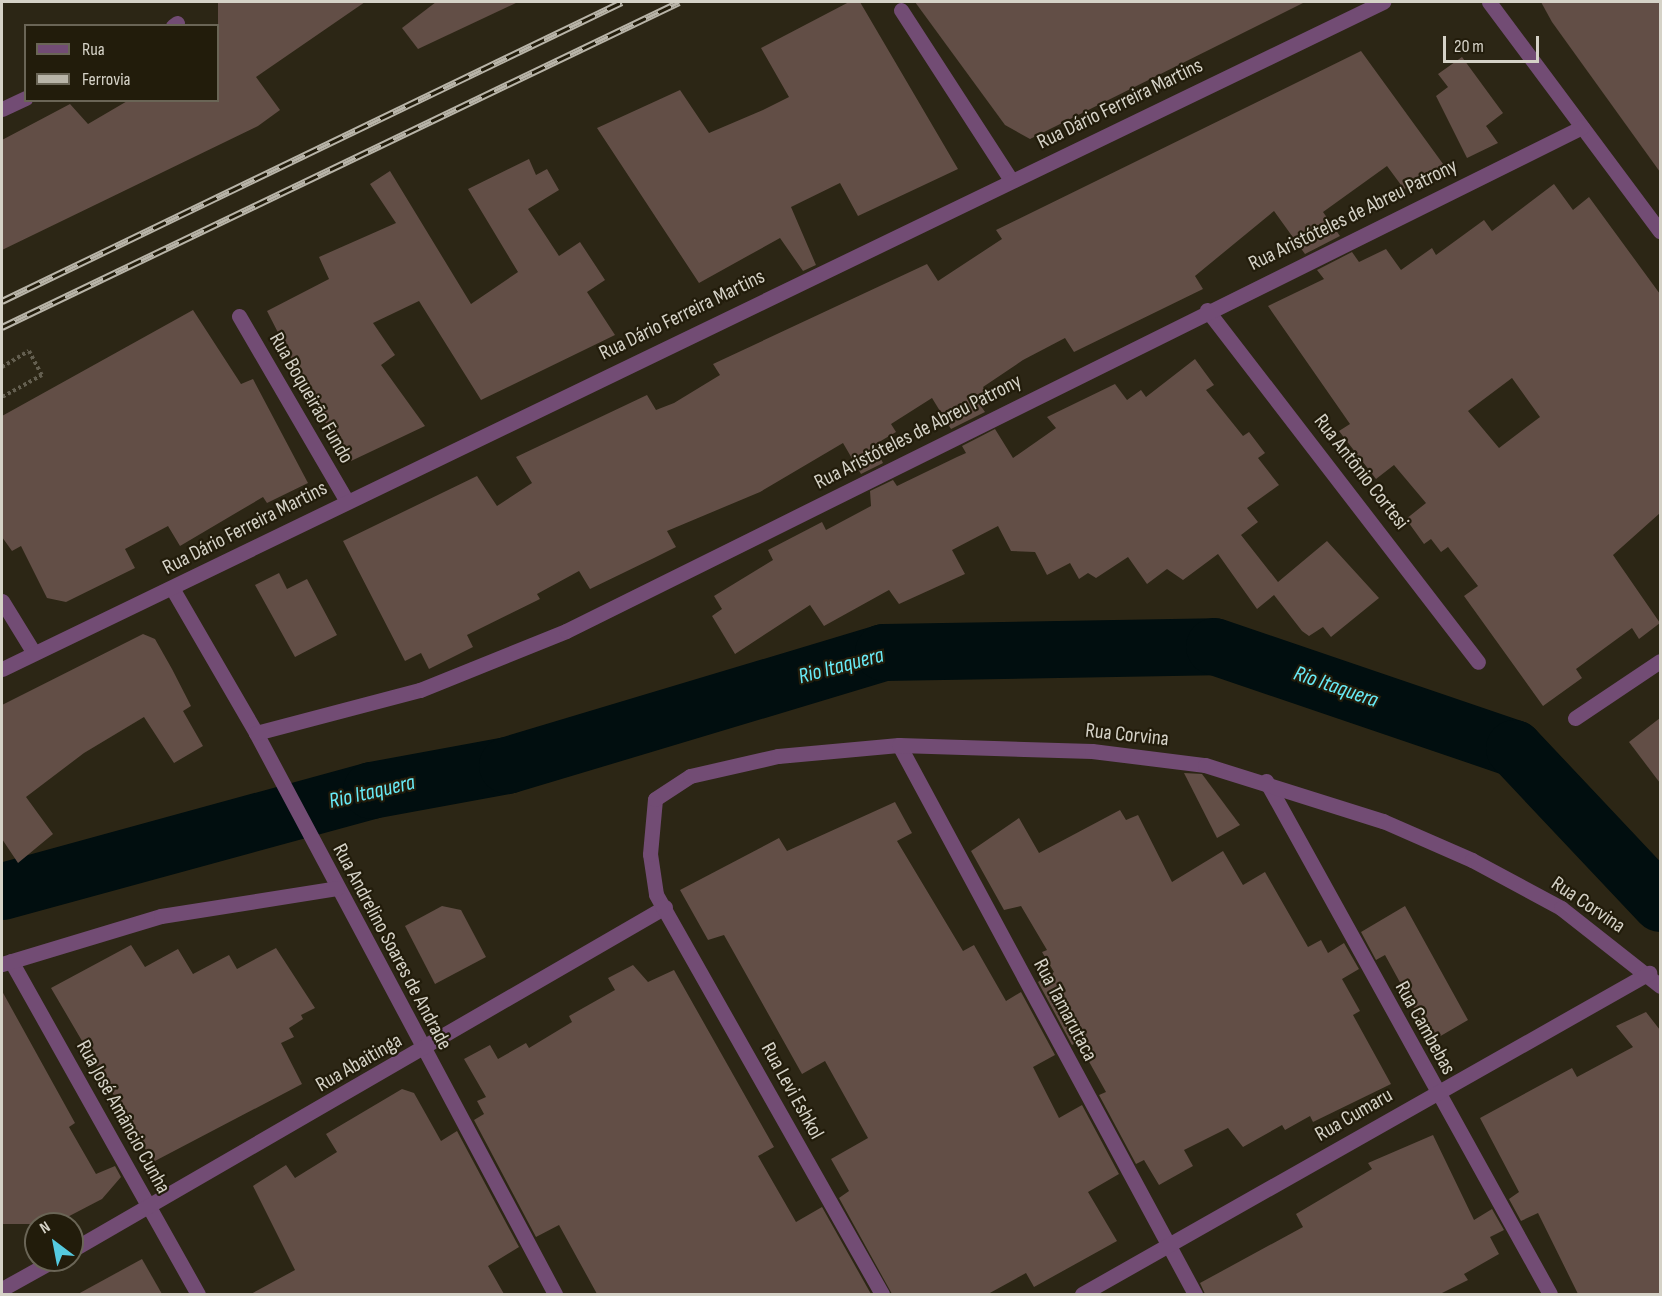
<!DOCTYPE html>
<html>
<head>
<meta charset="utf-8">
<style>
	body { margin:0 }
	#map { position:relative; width:1662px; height:1296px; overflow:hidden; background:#2c2615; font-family:"Sofia Sans Condensed",sans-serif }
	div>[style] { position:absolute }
	.river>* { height:57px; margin:-28.5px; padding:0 28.5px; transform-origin:28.5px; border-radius:28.5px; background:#010e0f }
	.building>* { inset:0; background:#624e46 }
	.path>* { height:4px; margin-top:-2px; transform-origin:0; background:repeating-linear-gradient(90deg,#645f50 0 3px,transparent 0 6px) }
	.street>* { height:15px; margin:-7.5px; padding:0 7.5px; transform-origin:7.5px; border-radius:7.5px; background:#724c74 }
	.rail>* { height:7px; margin-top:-3.5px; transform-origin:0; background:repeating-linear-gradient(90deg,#221c0b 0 14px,#b8b4a8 0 28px); box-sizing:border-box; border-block:2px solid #b8b4a8 }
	span { translate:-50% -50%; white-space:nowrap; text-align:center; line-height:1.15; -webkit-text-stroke:4.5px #221c0b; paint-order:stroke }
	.street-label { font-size:21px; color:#d5d2c7 }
	.water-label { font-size:22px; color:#68ebf7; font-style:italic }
	.frame { position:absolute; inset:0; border:3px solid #d5d2c7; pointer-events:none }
	.legend { position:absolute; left:24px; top:24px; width:195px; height:78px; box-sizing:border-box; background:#221c0b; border:2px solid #6a6556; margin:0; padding:8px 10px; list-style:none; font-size:18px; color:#d5d2c7 }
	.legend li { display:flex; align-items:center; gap:12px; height:30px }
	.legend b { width:30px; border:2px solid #6a6556 }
	.north { position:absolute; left:24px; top:1212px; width:60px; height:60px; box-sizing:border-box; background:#221c0b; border:2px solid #6a6556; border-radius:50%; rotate:328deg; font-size:16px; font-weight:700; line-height:24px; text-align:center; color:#d5d2c7 }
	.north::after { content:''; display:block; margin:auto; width:21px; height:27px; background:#55cae0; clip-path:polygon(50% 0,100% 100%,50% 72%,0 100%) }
	.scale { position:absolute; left:1443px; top:36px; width:96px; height:27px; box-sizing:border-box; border:3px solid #d5d2c7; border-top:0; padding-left:8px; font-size:18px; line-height:21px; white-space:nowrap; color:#d5d2c7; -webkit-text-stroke:4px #221c0b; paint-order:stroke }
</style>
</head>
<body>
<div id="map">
	<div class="river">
		<div style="left:2px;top:891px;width:383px;rotate:-15.3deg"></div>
		<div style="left:371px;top:790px;width:138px;rotate:-10.4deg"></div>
		<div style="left:507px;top:765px;width:393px;rotate:-16.7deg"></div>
		<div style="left:883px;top:652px;width:331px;rotate:-1deg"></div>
		<div style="left:1214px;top:646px;width:317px;rotate:18.8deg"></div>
		<div style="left:1514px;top:748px;width:213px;rotate:46.7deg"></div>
	</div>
	<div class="building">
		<div style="clip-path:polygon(218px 2px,365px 2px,256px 77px,280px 110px,258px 126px,2px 250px,2px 140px,70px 104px,88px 124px,129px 100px,218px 100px)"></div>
		<div style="clip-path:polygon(436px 2px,518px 2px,418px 49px,402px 28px)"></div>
		<div style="clip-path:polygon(849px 2px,860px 2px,958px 169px,858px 216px,840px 183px,791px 207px,816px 265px,803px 271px,780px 238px,699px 283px,597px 128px,680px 90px,709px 133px,763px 110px,789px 97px,761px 48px)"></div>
		<div style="clip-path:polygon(915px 2px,1305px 2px,1030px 139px,1005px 125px)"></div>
		<div style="clip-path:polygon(1541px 2px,1660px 2px,1660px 172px,1552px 22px)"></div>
		<div style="clip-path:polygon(1361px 51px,1446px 168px,1404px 189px,1387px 166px,1323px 212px,1340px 236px,1305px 254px,1274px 211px,1195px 276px,1203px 289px,1074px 352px,1065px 338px,1023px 360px,983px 387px,987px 394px,976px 399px,985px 412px,951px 429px,932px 398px,891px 424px,896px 432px,874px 445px,883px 463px,861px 474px,843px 443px,760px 492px,667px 531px,676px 547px,654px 558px,590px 589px,579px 571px,537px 594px,540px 599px,467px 635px,473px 647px,429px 669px,421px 653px,405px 661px,343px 541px,477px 476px,497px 506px,532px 483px,516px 457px,647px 395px,656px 410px,674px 403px,720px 375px,713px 364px,927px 264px,938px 281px,1002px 239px,996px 230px)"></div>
		<div style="clip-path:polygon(1462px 57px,1503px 113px,1486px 126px,1498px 143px,1467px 158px,1436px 96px,1448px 87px,1438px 74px)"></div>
		<div style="clip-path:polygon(529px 159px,536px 175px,547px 169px,559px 190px,528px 209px,559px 256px,580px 242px,605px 280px,587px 292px,615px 335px,481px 400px,419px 301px,373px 323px,395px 355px,381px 365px,425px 426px,351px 461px,286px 363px,292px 360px,267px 311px,329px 279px,319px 257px,396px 223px,370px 184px,390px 171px,471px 304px,518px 272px,468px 189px)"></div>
		<div style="clip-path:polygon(evenodd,1554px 184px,1573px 210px,1589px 197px,1660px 294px,1660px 513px,1613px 555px,1660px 623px,1639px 639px,1632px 628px,1576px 669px,1582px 678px,1543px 706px,1464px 596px,1478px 586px,1448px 547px,1441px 552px,1431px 539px,1424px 544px,1406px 519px,1426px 503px,1394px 465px,1376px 479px,1339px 431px,1350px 424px,1268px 306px,1324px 279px,1317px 270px,1352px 252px,1359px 262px,1386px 249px,1401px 270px,1432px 248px,1436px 255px,1484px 220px,1492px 231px,1554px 184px,1512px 378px,1540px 417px,1499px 448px,1468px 411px,1512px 378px)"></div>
		<div style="clip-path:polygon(193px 310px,241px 384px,253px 379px,308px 483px,267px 503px,263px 497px,180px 546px,168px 526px,125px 549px,135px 568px,66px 602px,47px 598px,21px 546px,12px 551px,2px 537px,2px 416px)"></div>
		<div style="clip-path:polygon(1195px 359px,1214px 385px,1206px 390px,1243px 436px,1249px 432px,1265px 453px,1258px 458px,1279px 485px,1247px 508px,1258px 522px,1241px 535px,1278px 582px,1327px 541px,1379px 598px,1331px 637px,1323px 627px,1309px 636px,1302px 631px,1274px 595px,1257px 609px,1218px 554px,1183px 580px,1167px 569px,1147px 584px,1128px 557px,1096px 578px,1088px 573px,1079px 579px,1070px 563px,1047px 575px,1035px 552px,1011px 551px,998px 526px,952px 550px,965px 574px,899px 604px,889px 590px,824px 626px,810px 605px,735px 654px,712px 616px,722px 609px,714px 596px,773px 560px,768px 550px,822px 522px,826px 530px,871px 506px,870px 491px,893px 480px,897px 486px,957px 457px,966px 453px,962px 446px,995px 429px,1013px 458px,1056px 428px,1047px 417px,1115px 384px,1127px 400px,1141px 390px,1146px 397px)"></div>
		<div style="clip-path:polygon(279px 573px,287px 589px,307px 579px,337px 635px,295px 657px,255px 585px)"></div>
		<div style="clip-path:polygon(143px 634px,155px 639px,172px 669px,191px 706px,183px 711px,203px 746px,174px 763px,144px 717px,84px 753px,26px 797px,53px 834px,18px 863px,2px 839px,2px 705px)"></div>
		<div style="clip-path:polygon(1660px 718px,1660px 783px,1629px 742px)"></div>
		<div style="clip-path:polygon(1184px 773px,1202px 774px,1240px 825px,1217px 838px)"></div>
		<div style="clip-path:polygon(895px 802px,912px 833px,897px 841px,963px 951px,974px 945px,1006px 1001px,1021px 992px,1055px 1055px,1033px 1067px,1059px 1118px,1082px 1105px,1119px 1174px,1088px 1192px,1117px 1241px,1034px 1287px,1026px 1273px,988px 1294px,892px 1294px,839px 1198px,849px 1191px,831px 1159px,868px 1138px,825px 1061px,802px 1074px,724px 935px,708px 940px,680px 890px,779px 838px,787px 851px)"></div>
		<div style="clip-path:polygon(1120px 810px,1126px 820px,1138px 815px,1172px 882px,1223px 851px,1243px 885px,1265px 872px,1308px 947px,1321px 940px,1328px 953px,1344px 943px,1359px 969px,1342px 979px,1360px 1011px,1353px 1015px,1391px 1084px,1313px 1122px,1310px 1116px,1285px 1130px,1282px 1125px,1243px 1147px,1228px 1128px,1184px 1150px,1193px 1166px,1159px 1185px,1144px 1160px,1136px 1164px,1099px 1095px,1106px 1092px,1078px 1042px,1072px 1045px,1038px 982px,1054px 972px,1042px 952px,1047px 950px,1021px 906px,1004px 910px,971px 851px,1019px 818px,1039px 853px)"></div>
		<div style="clip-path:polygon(442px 906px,461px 910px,486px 957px,435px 984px,405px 926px)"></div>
		<div style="clip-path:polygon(1405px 906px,1468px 1020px,1432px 1041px,1385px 955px,1376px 960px,1361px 932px)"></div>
		<div style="clip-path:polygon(131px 945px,145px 967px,178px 949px,193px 974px,229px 955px,237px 969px,276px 948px,315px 1008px,301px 1015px,303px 1019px,289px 1028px,294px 1037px,281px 1043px,302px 1084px,153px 1162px,51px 988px)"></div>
		<div style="clip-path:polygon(633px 965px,648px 982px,674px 970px,774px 1147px,758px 1156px,796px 1222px,822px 1207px,871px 1294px,597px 1294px,559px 1225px,536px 1237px,474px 1120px,484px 1114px,477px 1101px,486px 1097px,464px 1059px,490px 1045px,498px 1059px,526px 1043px,529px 1048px,572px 1022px,569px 1016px,615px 990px,608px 978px)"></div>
		<div style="clip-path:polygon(2px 991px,75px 1123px,69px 1127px,96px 1174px,115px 1166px,121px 1177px,102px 1199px,54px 1224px,2px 1224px)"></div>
		<div style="clip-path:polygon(1646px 1012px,1660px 1030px,1660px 1294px,1578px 1294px,1538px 1213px,1521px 1221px,1509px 1199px,1519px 1192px,1480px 1118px,1572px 1068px,1577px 1077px,1633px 1047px,1616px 1026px)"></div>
		<div style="clip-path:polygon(402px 1089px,414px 1093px,441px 1141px,457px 1131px,519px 1247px,488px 1266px,504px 1294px,251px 1294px,295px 1270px,253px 1186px,286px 1165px,295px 1178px,337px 1152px,326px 1134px)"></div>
		<div style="clip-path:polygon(1433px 1135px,1474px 1220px,1492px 1209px,1504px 1230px,1490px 1237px,1499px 1254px,1464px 1274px,1468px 1280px,1440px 1294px,1205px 1294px,1200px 1283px,1303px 1227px,1296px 1214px,1372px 1169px,1368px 1163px)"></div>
		<div style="clip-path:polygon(142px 1259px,162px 1294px,78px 1294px)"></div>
	</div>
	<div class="path">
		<div style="left:2px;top:367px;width:31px;rotate:-31deg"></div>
		<div style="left:29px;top:351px;width:27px;rotate:62deg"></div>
		<div style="left:42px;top:375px;width:46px;rotate:151.2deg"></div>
	</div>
	<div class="street">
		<div style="left:1489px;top:2px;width:286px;rotate:53.3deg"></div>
		<div style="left:901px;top:10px;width:202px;rotate:57.1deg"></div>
		<div style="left:173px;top:26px;width:5px;rotate:-37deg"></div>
		<div style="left:2px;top:109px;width:26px;rotate:-25deg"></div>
		<div style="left:1207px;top:310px;width:444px;rotate:52.4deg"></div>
		<div style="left:239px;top:316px;width:213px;rotate:59.8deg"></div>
		<div style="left:172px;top:588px;width:168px;rotate:59.9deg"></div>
		<div style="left:256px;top:733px;width:636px;rotate:61.94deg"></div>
		<div style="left:2px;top:601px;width:61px;rotate:58.4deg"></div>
		<div style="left:2px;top:669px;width:1534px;rotate:-25.78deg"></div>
		<div style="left:1575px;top:718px;width:102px;rotate:-33.8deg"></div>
		<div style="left:256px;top:733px;width:170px;rotate:-14.7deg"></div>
		<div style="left:420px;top:690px;width:157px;rotate:-22deg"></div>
		<div style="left:566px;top:631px;width:1134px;rotate:-26.38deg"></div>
		<div style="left:899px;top:745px;width:624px;rotate:61.67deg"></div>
		<div style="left:1266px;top:781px;width:586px;rotate:61.03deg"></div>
		<div style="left:11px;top:961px;width:382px;rotate:60.7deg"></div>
		<div style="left:2px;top:964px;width:166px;rotate:-16.8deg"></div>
		<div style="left:161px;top:916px;width:178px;rotate:-9deg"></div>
		<div style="left:72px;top:1250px;width:685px;rotate:-30.05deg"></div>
		<div style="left:2px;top:1289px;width:60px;rotate:-29.1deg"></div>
		<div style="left:882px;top:1294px;width:459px;rotate:-119.5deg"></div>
		<div style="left:656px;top:894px;width:40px;rotate:-98.5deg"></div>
		<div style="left:650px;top:854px;width:55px;rotate:-84.8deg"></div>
		<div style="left:655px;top:799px;width:42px;rotate:-33.3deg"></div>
		<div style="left:690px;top:776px;width:90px;rotate:-12.8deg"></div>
		<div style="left:778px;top:756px;width:121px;rotate:-5.2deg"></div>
		<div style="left:899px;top:745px;width:193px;rotate:1.8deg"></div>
		<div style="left:1092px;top:751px;width:114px;rotate:7.1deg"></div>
		<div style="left:1205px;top:765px;width:187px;rotate:17.5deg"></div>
		<div style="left:1383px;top:821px;width:97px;rotate:23.7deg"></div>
		<div style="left:1472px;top:860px;width:101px;rotate:28.3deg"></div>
		<div style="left:1561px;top:908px;width:126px;rotate:38.2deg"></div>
		<div style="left:1082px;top:1294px;width:652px;rotate:-29.52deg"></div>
	</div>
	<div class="rail">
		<div style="left:2px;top:301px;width:688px;rotate:-25.75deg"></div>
		<div style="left:2px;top:327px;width:751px;rotate:-25.64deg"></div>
	</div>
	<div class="street-label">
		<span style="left:1120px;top:104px;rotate:-26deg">Rua Dário Ferreira Martins</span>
		<span style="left:1353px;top:215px;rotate:-26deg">Rua Aristóteles de Abreu Patrony</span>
		<span style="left:682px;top:315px;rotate:-26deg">Rua Dário Ferreira Martins</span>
		<span style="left:311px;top:398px;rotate:60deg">Rua Boqueirão Fundo</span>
		<span style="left:918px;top:432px;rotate:-27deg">Rua Aristóteles de Abreu Patrony</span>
		<span style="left:1361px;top:472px;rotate:52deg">Rua Antônio Cortesi</span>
		<span style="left:245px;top:528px;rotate:-27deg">Rua Dário Ferreira Martins</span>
		<span style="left:1127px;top:735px;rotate:6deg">Rua Corvina</span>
		<span style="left:1588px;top:905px;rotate:34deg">Rua Corvina</span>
		<span style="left:392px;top:947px;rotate:62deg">Rua Andrelino Soares de Andrade</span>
		<span style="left:1065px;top:1010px;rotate:62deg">Rua Tamarutaca</span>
		<span style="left:1425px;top:1028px;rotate:61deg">Rua Cambebas</span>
		<span style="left:359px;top:1063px;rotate:-30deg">Rua Abaitinga</span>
		<span style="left:792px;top:1091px;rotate:61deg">Rua Levi Eshkol</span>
		<span style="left:1354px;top:1115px;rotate:-30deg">Rua Cumaru</span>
		<span style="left:123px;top:1117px;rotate:61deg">Rua José Amâncio Cunha</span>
	</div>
	<div class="water-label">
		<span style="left:841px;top:666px;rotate:-15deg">Rio Itaquera</span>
		<span style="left:1336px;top:687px;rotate:19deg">Rio Itaquera</span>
		<span style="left:372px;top:792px;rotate:-13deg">Rio Itaquera</span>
	</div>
	<div class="frame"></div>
	<ul class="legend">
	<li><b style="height:8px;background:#724c74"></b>Rua</li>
	<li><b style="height:8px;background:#b8b4a8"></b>Ferrovia</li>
	</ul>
	<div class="north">N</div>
	<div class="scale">20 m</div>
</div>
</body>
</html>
